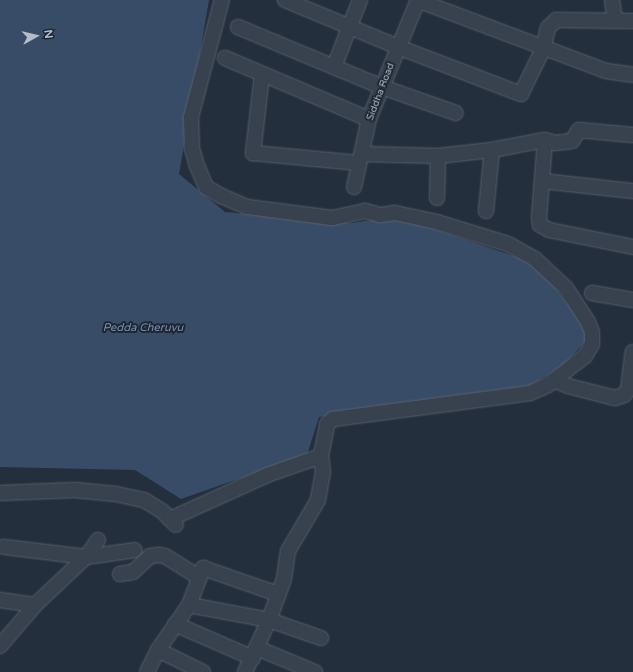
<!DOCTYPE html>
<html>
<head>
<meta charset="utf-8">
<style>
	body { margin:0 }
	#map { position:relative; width:633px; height:672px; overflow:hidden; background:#242f3e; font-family:"Varela Round",sans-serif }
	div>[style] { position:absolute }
	.water>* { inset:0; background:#394c67 }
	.roads { filter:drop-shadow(0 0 1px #565f6c) drop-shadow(0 0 1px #565f6c) }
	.minor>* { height:14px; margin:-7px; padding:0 7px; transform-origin:7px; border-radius:7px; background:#38414e }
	span { translate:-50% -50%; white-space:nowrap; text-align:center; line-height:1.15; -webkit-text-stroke:4px #1d2633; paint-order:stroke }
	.street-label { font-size:10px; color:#b4bcc9 }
	.water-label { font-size:11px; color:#7c92b1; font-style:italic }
	.north { position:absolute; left:16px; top:16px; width:40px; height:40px; -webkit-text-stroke:3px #1d2633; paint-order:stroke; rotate:82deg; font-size:11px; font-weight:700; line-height:16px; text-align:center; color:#b4bcc9 }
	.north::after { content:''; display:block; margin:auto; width:14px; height:18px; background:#b4bcc9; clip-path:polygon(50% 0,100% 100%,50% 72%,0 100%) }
</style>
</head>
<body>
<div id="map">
	<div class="water">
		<div style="clip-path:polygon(0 0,209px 0,179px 174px,225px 212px,351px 223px,392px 217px,440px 231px,537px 264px,591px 335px,564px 365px,529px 386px,319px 417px,307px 455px,181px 499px,135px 470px,0 467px)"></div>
	</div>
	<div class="roads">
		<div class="minor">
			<div style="left:285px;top:0;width:122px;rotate:22.6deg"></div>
			<div style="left:398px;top:47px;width:132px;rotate:20.9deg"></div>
			<div style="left:521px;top:94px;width:50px;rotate:-63.9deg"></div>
			<div style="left:543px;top:49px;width:22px;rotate:-77deg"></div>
			<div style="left:548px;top:28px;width:11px;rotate:-45deg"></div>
			<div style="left:556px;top:20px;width:77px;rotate:0.7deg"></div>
			<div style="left:417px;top:0;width:202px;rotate:20.6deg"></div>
			<div style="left:606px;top:71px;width:27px;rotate:8deg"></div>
			<div style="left:612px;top:0;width:21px;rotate:82deg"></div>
			<div style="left:238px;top:27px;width:156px;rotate:22.6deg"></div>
			<div style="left:382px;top:87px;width:78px;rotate:19.4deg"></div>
			<div style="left:225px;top:58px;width:156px;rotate:23deg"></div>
			<div style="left:334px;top:67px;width:72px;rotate:-68.8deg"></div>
			<div style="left:262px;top:75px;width:79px;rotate:96.6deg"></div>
			<div style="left:253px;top:153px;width:106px;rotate:5.4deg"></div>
			<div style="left:545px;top:140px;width:78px;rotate:94.4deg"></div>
			<div style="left:539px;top:218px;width:7px;rotate:82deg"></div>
			<div style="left:540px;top:225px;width:10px;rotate:29deg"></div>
			<div style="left:549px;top:230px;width:86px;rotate:11.4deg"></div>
			<div style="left:362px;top:154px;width:76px;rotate:1.5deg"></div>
			<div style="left:438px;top:156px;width:54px;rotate:-6.3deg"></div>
			<div style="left:492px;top:150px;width:54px;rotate:-10.7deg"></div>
			<div style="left:545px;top:140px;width:10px;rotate:17deg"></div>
			<div style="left:555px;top:143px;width:17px;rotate:-7deg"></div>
			<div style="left:572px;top:141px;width:13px;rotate:-58deg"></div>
			<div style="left:579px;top:130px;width:54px;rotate:5.3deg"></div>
			<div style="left:542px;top:181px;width:92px;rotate:6.3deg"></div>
			<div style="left:354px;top:187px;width:70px;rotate:-77.6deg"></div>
			<div style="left:369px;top:119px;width:129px;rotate:-67.6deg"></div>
			<div style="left:437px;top:198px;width:42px;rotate:-88.6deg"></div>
			<div style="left:486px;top:211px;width:61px;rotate:-84.4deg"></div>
			<div style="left:592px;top:293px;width:42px;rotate:9.7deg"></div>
			<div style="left:554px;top:380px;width:15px;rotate:23deg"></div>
			<div style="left:568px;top:386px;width:49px;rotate:14.3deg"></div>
			<div style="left:615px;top:398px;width:9px;rotate:-18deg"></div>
			<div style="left:624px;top:395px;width:6px;rotate:-51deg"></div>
			<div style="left:628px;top:390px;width:38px;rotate:-83deg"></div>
			<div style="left:0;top:493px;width:75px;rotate:-2.3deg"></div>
			<div style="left:75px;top:490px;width:41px;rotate:5.6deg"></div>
			<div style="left:116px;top:494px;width:29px;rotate:12deg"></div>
			<div style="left:144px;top:500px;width:22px;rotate:32deg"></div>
			<div style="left:163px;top:512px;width:18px;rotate:45deg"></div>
			<div style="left:170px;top:519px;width:107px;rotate:-24.4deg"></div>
			<div style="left:267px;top:475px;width:57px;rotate:-19.4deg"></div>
			<div style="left:321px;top:456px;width:33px;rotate:-79deg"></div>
			<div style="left:327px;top:424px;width:8px;rotate:-40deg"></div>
			<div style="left:333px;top:419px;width:199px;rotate:-7.5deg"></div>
			<div style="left:530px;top:393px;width:20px;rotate:-24deg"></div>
			<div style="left:548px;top:385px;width:47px;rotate:-38.1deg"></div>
			<div style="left:585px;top:356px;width:14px;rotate:-60deg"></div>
			<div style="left:592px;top:344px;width:12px;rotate:-90deg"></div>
			<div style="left:592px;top:332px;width:11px;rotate:-112deg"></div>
			<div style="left:588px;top:322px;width:40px;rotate:-122.9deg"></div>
			<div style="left:566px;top:288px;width:42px;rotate:-136.9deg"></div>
			<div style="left:535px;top:259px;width:31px;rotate:-151deg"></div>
			<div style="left:508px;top:244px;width:74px;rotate:-162.8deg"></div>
			<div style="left:437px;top:222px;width:43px;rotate:-167.9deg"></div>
			<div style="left:395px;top:213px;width:15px;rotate:172deg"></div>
			<div style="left:380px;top:215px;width:16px;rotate:-165deg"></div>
			<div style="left:365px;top:211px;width:34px;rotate:168deg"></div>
			<div style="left:332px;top:218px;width:86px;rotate:-172.6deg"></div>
			<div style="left:247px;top:207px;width:28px;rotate:-157deg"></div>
			<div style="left:221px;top:196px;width:17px;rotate:-149deg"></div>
			<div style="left:206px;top:187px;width:23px;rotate:-113deg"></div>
			<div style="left:197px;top:166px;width:19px;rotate:-106deg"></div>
			<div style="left:192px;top:148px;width:31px;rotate:-92deg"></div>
			<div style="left:191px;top:117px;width:121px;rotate:-75.2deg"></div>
			<div style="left:98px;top:540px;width:21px;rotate:125deg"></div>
			<div style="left:86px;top:557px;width:49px;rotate:-8.1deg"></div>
			<div style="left:120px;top:574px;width:13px;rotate:-9deg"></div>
			<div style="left:133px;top:572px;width:23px;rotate:-43deg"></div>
			<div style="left:150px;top:556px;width:8px;rotate:-7deg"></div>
			<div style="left:158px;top:555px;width:7px;rotate:8deg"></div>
			<div style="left:165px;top:556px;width:40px;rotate:32deg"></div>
			<div style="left:0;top:600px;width:35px;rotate:8deg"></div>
			<div style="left:189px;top:605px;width:81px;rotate:10.6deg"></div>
			<div style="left:269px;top:620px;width:55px;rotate:19.1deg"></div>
			<div style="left:175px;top:624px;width:85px;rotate:23.6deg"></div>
			<div style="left:0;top:646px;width:54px;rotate:-49.5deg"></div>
			<div style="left:35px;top:605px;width:70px;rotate:-43.3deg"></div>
			<div style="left:86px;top:557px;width:83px;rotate:-173deg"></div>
			<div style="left:257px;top:648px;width:63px;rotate:22.5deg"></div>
			<div style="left:158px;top:650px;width:50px;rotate:26.1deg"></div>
			<div style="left:147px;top:672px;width:25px;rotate:-63deg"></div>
			<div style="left:158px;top:650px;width:55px;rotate:-55.4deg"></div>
			<div style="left:189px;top:605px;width:40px;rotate:-69deg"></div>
			<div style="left:203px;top:568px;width:79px;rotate:19.1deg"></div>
			<div style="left:245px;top:672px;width:57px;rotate:-65.2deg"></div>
			<div style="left:269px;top:620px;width:44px;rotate:-69.9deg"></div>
			<div style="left:284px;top:579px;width:28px;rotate:-82deg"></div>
			<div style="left:288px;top:551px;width:59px;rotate:-59.5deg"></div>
			<div style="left:318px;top:500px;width:28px;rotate:-80deg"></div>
			<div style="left:323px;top:472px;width:16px;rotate:-97deg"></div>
		</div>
	</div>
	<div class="street-label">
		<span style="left:381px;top:92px;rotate:-69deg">Siddha Road</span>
	</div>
	<div class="water-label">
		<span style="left:143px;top:328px">Pedda Cheruvu</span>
	</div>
	<div class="north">N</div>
</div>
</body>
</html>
